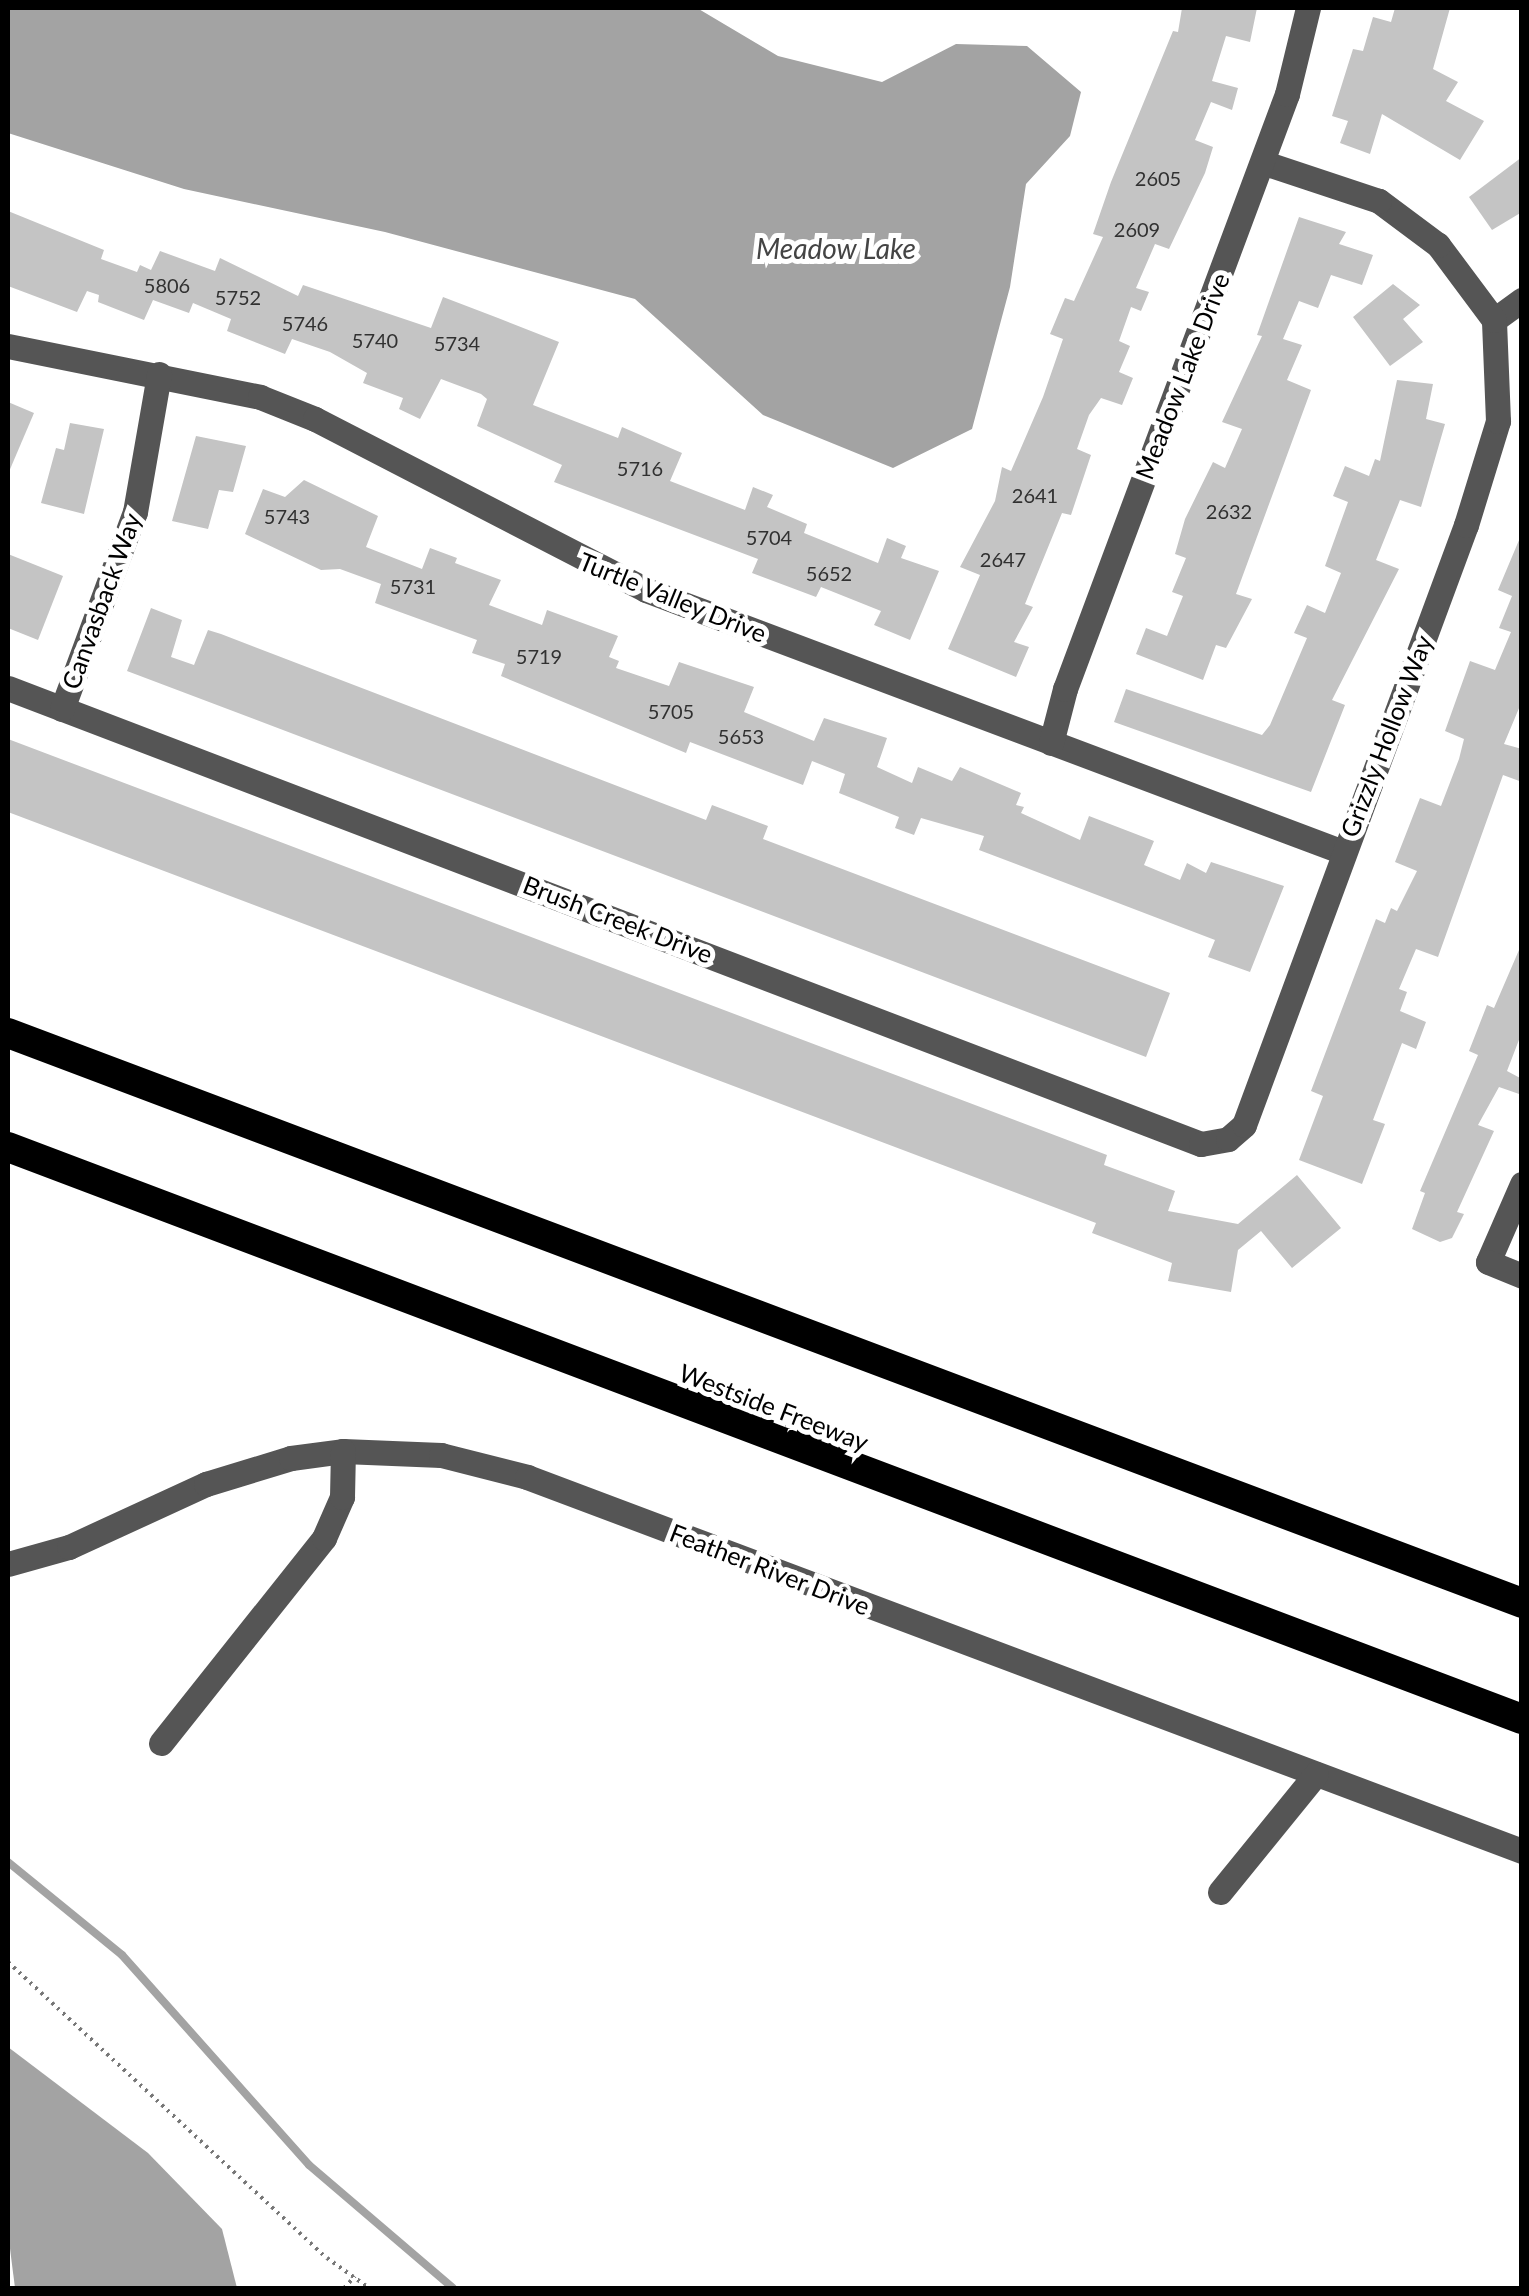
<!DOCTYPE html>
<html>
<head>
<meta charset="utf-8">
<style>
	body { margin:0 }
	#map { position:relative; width:1529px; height:2296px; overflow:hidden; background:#fff; font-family:Lato,sans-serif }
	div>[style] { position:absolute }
	.water>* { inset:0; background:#a3a3a3 }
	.stream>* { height:8px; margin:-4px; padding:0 4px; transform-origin:4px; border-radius:4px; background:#a3a3a3 }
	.building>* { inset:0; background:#c4c4c4 }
	.path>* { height:4px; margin-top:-2px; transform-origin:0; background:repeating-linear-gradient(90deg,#777 0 2.5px,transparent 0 7.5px) }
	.minor>* { height:25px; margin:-12.5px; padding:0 12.5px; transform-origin:12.5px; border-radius:12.5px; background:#555 }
	.highway>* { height:30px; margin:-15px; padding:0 15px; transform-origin:15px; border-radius:15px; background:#000 }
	span { translate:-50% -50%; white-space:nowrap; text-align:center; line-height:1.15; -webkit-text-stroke:10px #fff; paint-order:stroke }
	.number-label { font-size:20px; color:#313131 }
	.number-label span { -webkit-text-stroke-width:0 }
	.street-label { font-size:25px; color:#000 }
	.water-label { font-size:28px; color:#444; font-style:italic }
	.frame { position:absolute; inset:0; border:10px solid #000; pointer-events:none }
</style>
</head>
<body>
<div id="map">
	<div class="water">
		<div style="clip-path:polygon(8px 8px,697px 8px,778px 56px,882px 82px,956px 44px,1027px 46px,1081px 92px,1070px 136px,1026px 184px,1010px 287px,972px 429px,893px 468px,763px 415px,635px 299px,385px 232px,184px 189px,8px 133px)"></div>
		<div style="clip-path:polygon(8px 2047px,148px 2153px,222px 2229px,237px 2288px,15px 2288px,8px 2233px)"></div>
	</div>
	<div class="stream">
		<div style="left:8px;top:1862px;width:147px;rotate:39.2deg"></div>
		<div style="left:122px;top:1955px;width:281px;rotate:48.3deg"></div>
		<div style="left:309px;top:2165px;width:189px;rotate:40.5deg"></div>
	</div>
	<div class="building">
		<div style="clip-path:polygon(1182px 8px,1257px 8px,1250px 42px,1226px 36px,1212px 81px,1238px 88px,1232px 110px,1211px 102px,1195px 140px,1213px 147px,1205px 173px,1169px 249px,1155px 244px,1136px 288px,1149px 292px,1141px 311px,1131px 307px,1119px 341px,1130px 346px,1119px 372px,1133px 378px,1122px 405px,1101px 398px,1089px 415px,1077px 449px,1091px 455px,1071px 515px,1062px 513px,1025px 604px,1033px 607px,1014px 642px,1029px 647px,1016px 677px,948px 649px,980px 575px,960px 567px,995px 501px,1002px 467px,1011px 471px,1043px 397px,1063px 339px,1050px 334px,1065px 298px,1074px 301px,1103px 237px,1093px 234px,1111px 182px,1173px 31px,1178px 32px)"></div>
		<div style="clip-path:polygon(1395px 8px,1450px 8px,1433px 69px,1458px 82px,1446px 101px,1484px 121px,1460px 160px,1382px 114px,1370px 154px,1340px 143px,1348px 121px,1332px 116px,1353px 49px,1363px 51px,1373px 17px,1391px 22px)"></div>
		<div style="clip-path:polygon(1522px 157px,1522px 212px,1492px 230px,1469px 197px)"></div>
		<div style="clip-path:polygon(8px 211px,104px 250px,101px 259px,137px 272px,140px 265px,151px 270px,160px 251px,215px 271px,220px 258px,298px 296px,303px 285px,431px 328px,443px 297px,498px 318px,559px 342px,533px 405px,618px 438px,622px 427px,682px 453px,670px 481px,745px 510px,753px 487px,773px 495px,767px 507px,807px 524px,804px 533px,878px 563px,887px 538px,906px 546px,901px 558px,939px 571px,910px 640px,874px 625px,881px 611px,821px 587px,816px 597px,752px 573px,758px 559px,554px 482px,562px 465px,477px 426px,487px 399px,481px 394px,441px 379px,420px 419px,399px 409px,403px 398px,363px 383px,367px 373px,330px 352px,292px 339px,285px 354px,227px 331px,231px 319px,193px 303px,189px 313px,153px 300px,144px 320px,98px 302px,99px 295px,87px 291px,77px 312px,8px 286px)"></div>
		<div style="clip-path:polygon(1299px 217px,1346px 232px,1339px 244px,1373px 255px,1362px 285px,1331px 275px,1318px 308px,1299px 301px,1283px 339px,1302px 345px,1287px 380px,1311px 390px,1236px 594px,1252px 599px,1226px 648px,1216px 645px,1203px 680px,1136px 654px,1146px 628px,1167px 636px,1183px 596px,1172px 592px,1186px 558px,1175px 554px,1185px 519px,1213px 462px,1225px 468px,1242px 429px,1222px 422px,1262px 336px,1257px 335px)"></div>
		<div style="clip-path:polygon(1393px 284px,1420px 305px,1403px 319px,1423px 342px,1390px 366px,1353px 317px)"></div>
		<div style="clip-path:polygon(1397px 380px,1433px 384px,1426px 419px,1445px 424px,1421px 507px,1400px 500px,1376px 560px,1399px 569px,1332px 700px,1345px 705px,1311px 792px,1114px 722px,1126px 689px,1262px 735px,1270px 725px,1307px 638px,1294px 633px,1307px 605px,1325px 613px,1341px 573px,1325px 566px,1348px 502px,1333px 496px,1345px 466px,1369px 476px,1375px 459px,1380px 461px)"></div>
		<div style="clip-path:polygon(8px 402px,34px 413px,8px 474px)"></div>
		<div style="clip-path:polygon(70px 423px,104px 429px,84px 514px,41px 503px,56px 448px,64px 450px)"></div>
		<div style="clip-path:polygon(196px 436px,246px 446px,233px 492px,219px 490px,208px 529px,172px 521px)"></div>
		<div style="clip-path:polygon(304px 480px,378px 516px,366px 547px,422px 569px,430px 548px,457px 558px,455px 563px,501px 580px,489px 605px,542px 625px,547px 610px,618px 636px,609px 657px,619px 661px,616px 668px,669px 686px,679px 662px,754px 687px,744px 712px,814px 741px,824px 718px,887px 738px,877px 767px,912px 783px,918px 767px,952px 781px,960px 767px,1021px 793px,1016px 805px,1024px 807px,1021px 813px,1080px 840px,1089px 816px,1154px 841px,1144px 865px,1180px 880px,1187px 863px,1206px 873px,1211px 862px,1284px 886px,1250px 972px,1208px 957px,1215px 940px,979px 850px,984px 836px,921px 818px,914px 835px,895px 828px,899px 817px,839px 793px,845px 774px,812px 761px,803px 785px,690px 742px,686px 753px,501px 676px,505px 664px,472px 653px,477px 640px,375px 603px,381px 584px,340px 569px,321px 570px,245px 534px,263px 489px,285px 497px)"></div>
		<div style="clip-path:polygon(1522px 533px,1522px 701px,1504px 744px,1522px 749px,1522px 782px,1503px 775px,1438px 957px,1416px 949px,1399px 989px,1407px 992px,1400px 1011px,1426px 1022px,1416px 1049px,1402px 1043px,1373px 1120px,1385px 1124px,1362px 1184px,1299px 1160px,1323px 1096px,1311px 1091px,1376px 919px,1385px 923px,1391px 908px,1397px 911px,1417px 871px,1395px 862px,1420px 798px,1441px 806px,1459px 759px,1464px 739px,1445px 731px,1470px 661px,1495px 670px,1511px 632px,1499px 628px,1512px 596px,1498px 590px)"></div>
		<div style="clip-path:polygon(8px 554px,63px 576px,38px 640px,8px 628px)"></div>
		<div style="clip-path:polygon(151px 608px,182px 620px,171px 657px,194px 665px,208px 630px,221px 634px,706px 820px,712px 805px,768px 826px,763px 839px,1170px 993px,1146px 1057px,127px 671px)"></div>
		<div style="clip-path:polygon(8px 739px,1107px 1155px,1104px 1165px,1175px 1191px,1168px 1211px,1238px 1224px,1297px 1175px,1341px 1228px,1292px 1268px,1261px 1231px,1238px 1250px,1231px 1292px,1168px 1281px,1172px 1263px,1092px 1233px,1096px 1223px,8px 812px)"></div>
		<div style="clip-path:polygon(1522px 943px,1522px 1032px,1507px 1071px,1522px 1079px,1522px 1095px,1499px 1087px,1478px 1125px,1494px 1131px,1457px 1212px,1464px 1214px,1452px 1238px,1440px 1242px,1412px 1229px,1425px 1193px,1420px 1191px,1478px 1055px,1469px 1051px,1487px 1005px,1494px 1008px)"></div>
	</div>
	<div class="path">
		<div style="left:8px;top:1962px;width:435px;rotate:42.9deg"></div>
		<div style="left:327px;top:2258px;width:52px;rotate:35.5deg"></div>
		<div style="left:344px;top:2288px;width:16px;rotate:-47deg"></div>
	</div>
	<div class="minor">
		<div style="left:1494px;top:320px;width:34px;rotate:-36deg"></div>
		<div style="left:8px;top:346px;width:257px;rotate:11.4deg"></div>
		<div style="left:260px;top:397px;width:59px;rotate:21.8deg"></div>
		<div style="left:315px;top:419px;width:373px;rotate:27.3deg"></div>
		<div style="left:646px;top:590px;width:745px;rotate:20.6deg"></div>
		<div style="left:8px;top:688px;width:1277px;rotate:20.92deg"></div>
		<div style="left:1201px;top:1144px;width:27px;rotate:-10deg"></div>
		<div style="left:1228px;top:1139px;width:21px;rotate:-41deg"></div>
		<div style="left:1244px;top:1125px;width:640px;rotate:-69.7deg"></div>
		<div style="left:1466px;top:525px;width:109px;rotate:-72.9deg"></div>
		<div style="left:1498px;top:421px;width:101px;rotate:-92.3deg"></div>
		<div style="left:1494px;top:320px;width:94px;rotate:-126.7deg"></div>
		<div style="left:1438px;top:245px;width:74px;rotate:-143.3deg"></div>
		<div style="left:1379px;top:201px;width:123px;rotate:-161.6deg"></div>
		<div style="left:62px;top:709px;width:210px;rotate:-69.7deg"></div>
		<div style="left:135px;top:512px;width:140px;rotate:-80.1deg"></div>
		<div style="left:1051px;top:743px;width:56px;rotate:-75.5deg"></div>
		<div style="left:1065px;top:689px;width:635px;rotate:-69.54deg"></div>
		<div style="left:1287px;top:94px;width:89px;rotate:-76.3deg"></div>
		<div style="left:1522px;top:1184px;width:85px;rotate:113.6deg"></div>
		<div style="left:1488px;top:1262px;width:37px;rotate:22deg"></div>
		<div style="left:8px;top:1564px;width:63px;rotate:-15.6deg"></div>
		<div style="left:69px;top:1547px;width:151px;rotate:-24.7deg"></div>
		<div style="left:206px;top:1484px;width:89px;rotate:-17deg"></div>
		<div style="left:291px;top:1458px;width:52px;rotate:-7.7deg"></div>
		<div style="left:343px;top:1451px;width:98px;rotate:2.3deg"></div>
		<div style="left:441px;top:1455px;width:89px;rotate:14.3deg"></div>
		<div style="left:527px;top:1477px;width:1063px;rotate:20.6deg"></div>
		<div style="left:161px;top:1743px;width:262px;rotate:-51.5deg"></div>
		<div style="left:324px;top:1538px;width:45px;rotate:-66.3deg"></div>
		<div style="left:342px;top:1497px;width:46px;rotate:-88.8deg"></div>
		<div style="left:1220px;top:1892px;width:152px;rotate:-50.9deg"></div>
	</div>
	<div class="highway">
		<div style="left:8px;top:1033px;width:1618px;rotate:20.63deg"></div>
		<div style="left:8px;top:1147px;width:1618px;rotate:20.7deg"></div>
	</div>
	<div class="number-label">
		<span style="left:1158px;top:178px">2605</span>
		<span style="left:1137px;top:229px">2609</span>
		<span style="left:167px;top:285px">5806</span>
		<span style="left:238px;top:297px">5752</span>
		<span style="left:305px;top:323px">5746</span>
		<span style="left:375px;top:340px">5740</span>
		<span style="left:457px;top:343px">5734</span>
		<span style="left:640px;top:468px">5716</span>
		<span style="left:1035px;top:495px">2641</span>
		<span style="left:1229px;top:511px">2632</span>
		<span style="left:287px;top:516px">5743</span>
		<span style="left:769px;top:537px">5704</span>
		<span style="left:1003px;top:559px">2647</span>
		<span style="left:829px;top:573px">5652</span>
		<span style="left:413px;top:586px">5731</span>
		<span style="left:539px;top:656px">5719</span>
		<span style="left:671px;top:711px">5705</span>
		<span style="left:741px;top:736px">5653</span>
	</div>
	<div class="street-label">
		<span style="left:1182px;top:376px;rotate:-69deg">Meadow Lake Drive</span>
		<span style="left:673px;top:597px;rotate:22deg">Turtle Valley Drive</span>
		<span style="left:101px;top:601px;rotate:-70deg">Canvasback Way</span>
		<span style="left:1386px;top:736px;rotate:-69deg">Grizzly Hollow Way</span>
		<span style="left:618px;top:919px;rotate:21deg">Brush Creek Drive</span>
		<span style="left:774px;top:1407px;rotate:21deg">Westside Freeway</span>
		<span style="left:770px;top:1569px;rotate:21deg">Feather River Drive</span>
	</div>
	<div class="water-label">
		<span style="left:836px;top:248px">Meadow Lake</span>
	</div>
	<div class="frame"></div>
</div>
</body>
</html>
